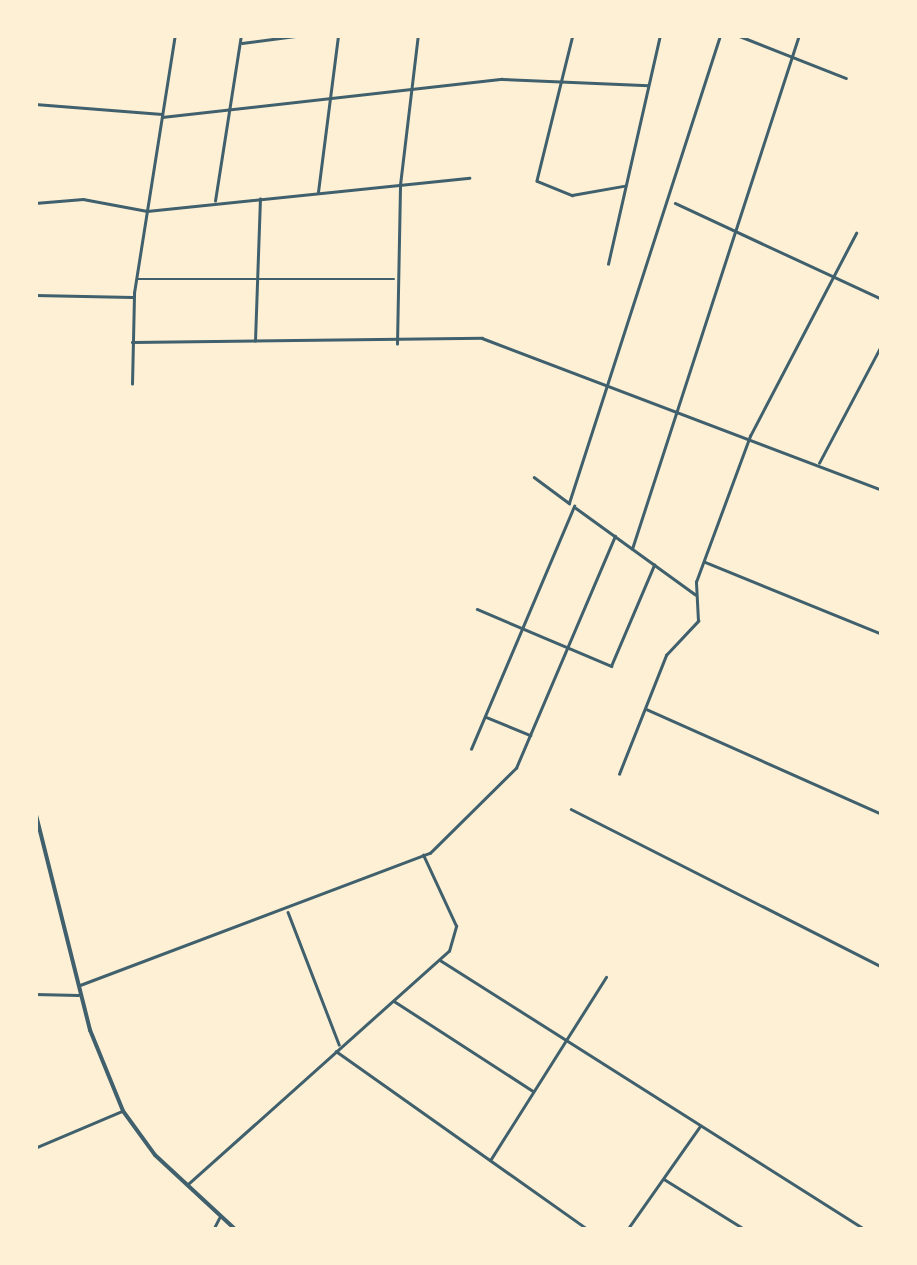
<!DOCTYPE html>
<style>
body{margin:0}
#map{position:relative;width:917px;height:1265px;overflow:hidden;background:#fdf0d5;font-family:Helvetica,sans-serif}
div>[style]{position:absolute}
.minor>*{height:2.5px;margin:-1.25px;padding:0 1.25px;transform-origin:1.25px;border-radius:1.25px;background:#3f606c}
.tertiary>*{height:4px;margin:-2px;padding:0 2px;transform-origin:2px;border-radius:2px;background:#3f606c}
span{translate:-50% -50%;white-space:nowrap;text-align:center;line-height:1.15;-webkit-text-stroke:10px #fdf0d5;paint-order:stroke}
.frame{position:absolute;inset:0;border:38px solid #fdf0d5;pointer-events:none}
</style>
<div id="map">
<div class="minor">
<i style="left:573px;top:35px;width:150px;rotate:103.9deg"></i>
<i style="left:537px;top:181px;width:38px;rotate:22deg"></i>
<i style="left:572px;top:195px;width:52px;rotate:-10deg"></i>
<i style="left:737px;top:35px;width:117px;rotate:21.5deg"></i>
<i style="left:242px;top:43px;width:63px;rotate:-7.4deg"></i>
<i style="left:35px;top:104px;width:127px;rotate:4.5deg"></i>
<i style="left:162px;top:117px;width:342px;rotate:-6.4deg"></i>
<i style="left:502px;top:79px;width:146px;rotate:2.4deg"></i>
<i style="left:318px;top:192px;width:158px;rotate:-82.7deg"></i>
<i style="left:215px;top:201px;width:168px;rotate:-81.1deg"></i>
<i style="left:35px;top:203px;width:48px;rotate:-4.8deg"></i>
<i style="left:83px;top:199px;width:65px;rotate:10.6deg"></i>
<i style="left:147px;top:211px;width:324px;rotate:-5.9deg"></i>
<i style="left:675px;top:203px;width:228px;rotate:24.9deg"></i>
<i style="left:608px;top:264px;width:235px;rotate:-77.2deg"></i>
<i style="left:137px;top:279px;width:257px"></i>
<i style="left:35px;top:295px;width:97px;rotate:1.2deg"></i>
<i style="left:255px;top:341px;width:142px;rotate:-88deg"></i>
<i style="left:132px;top:342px;width:350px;rotate:-0.7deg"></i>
<i style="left:482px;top:338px;width:428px;rotate:20.8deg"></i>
<i style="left:397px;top:344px;width:159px;rotate:-88.9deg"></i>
<i style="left:400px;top:185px;width:151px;rotate:-83.2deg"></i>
<i style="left:132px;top:384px;width:91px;rotate:-88.7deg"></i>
<i style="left:134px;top:293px;width:261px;rotate:-81deg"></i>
<i style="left:819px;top:463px;width:135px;rotate:-62.1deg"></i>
<i style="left:534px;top:477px;width:44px;rotate:36.6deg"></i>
<i style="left:569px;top:503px;width:492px;rotate:-72.1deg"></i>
<i style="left:576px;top:508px;width:147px;rotate:35.9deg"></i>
<i style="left:632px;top:549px;width:540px;rotate:-72deg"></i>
<i style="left:705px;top:562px;width:191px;rotate:22.1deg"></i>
<i style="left:477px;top:609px;width:146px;rotate:23deg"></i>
<i style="left:611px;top:666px;width:110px;rotate:-66.9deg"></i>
<i style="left:646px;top:709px;width:258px;rotate:24deg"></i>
<i style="left:486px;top:717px;width:48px;rotate:22.2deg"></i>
<i style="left:471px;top:749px;width:264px;rotate:-67deg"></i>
<i style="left:619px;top:774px;width:128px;rotate:-68.4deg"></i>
<i style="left:666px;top:655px;width:47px;rotate:-46.7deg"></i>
<i style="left:698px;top:621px;width:39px;rotate:-93deg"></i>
<i style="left:696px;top:582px;width:156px;rotate:-69.7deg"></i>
<i style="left:750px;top:436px;width:229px;rotate:-62.4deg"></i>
<i style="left:571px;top:809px;width:349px;rotate:26.9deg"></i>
<i style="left:288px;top:912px;width:142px;rotate:68.9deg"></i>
<i style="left:440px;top:960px;width:504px;rotate:32.37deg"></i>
<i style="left:80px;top:985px;width:374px;rotate:-20.7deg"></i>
<i style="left:430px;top:853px;width:121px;rotate:-44.7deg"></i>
<i style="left:516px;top:768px;width:252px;rotate:-66.9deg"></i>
<i style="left:35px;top:994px;width:43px;rotate:1.3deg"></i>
<i style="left:394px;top:1001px;width:166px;rotate:32.9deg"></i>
<i style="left:336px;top:1051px;width:310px;rotate:35.3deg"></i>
<i style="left:35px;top:1148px;width:95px;rotate:-23deg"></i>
<i style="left:491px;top:1159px;width:215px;rotate:-57.7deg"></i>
<i style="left:664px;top:1179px;width:97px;rotate:31.9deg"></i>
<i style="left:187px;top:1185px;width:351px;rotate:-41.8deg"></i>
<i style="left:449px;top:951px;width:26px;rotate:-74deg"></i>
<i style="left:456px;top:926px;width:78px;rotate:-114.9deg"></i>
<i style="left:213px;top:1230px;width:13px;rotate:-63deg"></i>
<i style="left:627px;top:1230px;width:127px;rotate:-54.9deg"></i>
</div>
<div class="tertiary">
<i style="left:35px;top:811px;width:226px;rotate:75.9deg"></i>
<i style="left:90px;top:1030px;width:87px;rotate:67.8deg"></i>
<i style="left:123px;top:1111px;width:54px;rotate:54deg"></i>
<i style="left:155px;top:1155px;width:110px;rotate:42.8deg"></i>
</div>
<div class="frame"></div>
</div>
